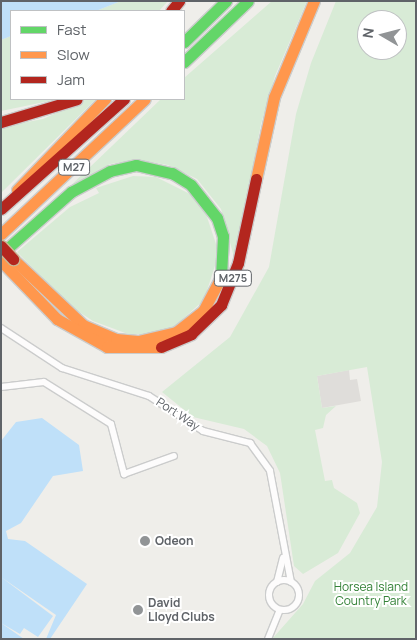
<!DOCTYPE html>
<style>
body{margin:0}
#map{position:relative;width:417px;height:640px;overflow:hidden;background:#efeeea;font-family:Manrope,sans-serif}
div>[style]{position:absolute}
.industrial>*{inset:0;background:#dfddda}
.green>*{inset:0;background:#d8ebd6}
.water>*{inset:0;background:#bfe0f9}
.pier>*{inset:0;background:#efeeea}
.roads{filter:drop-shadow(1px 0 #cbcccc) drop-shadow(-1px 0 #cbcccc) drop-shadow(0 1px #cbcccc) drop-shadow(0 -1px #cbcccc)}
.street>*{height:6px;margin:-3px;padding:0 3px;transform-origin:3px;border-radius:3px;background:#fdfcfc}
.street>.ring{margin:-3px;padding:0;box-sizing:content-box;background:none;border:6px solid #fdfcfc;border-radius:50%}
.fast>*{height:11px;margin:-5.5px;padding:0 5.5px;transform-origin:5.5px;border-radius:5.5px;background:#63d668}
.slow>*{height:11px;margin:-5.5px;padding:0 5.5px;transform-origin:5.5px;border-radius:5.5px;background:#ff974d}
.jam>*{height:11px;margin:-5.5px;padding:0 5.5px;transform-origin:5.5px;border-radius:5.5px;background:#b3261e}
.bridges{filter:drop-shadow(1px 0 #c8b996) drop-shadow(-1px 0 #c8b996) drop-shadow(0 1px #c8b996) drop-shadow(0 -1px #c8b996)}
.jam-bridge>*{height:11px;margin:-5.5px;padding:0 5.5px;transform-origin:5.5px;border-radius:5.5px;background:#b3261e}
.dots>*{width:14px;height:14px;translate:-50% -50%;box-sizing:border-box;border:2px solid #fff;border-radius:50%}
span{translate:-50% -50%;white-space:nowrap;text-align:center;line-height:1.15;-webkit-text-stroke:4px #fff;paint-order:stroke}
.shield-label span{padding:1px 4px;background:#fff;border:1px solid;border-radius:4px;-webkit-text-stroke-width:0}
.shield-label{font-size:11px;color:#5f6368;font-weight:700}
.street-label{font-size:12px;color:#5f6368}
.poi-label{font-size:12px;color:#5f6368;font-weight:700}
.left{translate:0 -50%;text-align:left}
.park-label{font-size:12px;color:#348238}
.frame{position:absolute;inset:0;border:2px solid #5f6368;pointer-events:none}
.legend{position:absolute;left:10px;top:10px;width:175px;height:90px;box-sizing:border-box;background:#fff;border:1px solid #bfc1c3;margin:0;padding:6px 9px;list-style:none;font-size:15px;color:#5f6368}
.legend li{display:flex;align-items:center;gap:10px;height:25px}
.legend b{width:25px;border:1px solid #bfc1c3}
.north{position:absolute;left:357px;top:10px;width:50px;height:50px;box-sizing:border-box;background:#fff;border:1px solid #bfc1c3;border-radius:50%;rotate:278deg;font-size:14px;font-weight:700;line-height:20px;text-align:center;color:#5f6368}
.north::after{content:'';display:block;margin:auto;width:18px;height:22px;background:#919496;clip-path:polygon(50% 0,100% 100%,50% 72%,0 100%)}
</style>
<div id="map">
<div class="industrial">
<i style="clip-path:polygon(349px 370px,350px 380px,357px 379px,361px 401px,322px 408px,317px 376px)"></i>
</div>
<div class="green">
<i style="clip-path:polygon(121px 1px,168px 1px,159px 11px,96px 11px)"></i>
<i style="clip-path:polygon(272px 1px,307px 1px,275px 76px,261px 124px,235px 261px,221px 209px,197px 179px,168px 165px,138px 160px,110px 164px,65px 191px,161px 99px,184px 99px,184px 78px)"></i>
<i style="clip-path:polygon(evenodd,336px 1px,416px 1px,416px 639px,272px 639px,303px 604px,315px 581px,350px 553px,377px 507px,382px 462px,367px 367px,317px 376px,322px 408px,336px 406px,326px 415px,323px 428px,315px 430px,325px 481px,332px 480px,334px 488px,357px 503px,360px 513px,338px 553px,303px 574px,294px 566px,280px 473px,267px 446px,244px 429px,193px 417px,162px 392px,230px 337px,269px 267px,296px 114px,311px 63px,336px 1px,367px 20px,397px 20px,397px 50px,367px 50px,367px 20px)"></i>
<i style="clip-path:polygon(11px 36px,11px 99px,59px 99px,1px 111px,1px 40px)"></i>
<i style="clip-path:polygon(87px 99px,96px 99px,1px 193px,1px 127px,43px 119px)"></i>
<i style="clip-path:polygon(133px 176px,156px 177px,190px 194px,205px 211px,219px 253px,204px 300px,175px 326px,152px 334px,128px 334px,93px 321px,70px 306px,17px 252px,70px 207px,99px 193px,96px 188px)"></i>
</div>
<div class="water">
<i style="clip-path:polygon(1px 1px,121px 1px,96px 11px,11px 11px,11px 36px,1px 40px)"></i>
<i style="clip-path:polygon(42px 418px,79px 445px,83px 471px,53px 476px,21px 523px,6px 531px,8px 539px,25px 541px,87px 584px,50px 639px,1px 639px,1px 441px,16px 422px)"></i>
</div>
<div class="pier">
<i style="clip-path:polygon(1px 577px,56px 615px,46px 639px,24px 639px,1px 623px,20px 634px,24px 628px,38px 637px,53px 616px)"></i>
</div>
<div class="roads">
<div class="street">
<i style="left:1px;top:328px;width:73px;rotate:33.3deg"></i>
<i style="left:62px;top:368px;width:91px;rotate:17.8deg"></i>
<i style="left:149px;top:396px;width:64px;rotate:32.9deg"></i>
<i style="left:203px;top:431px;width:49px;rotate:14.3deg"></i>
<i style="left:250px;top:443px;width:34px;rotate:54deg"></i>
<i style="left:270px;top:471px;width:113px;rotate:79.3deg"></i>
<i style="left:1px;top:387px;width:43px;rotate:-6.6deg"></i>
<i style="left:44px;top:382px;width:79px;rotate:32.1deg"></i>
<i style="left:111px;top:424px;width:52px;rotate:75.4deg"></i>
<i style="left:124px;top:474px;width:53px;rotate:-19.8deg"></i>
<i class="ring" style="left:269px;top:580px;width:24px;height:24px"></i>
<i style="left:277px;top:582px;width:25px;rotate:-76deg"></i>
<i style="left:268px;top:639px;width:31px;rotate:-68deg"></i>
</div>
<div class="fast">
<i style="left:184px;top:42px;width:59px;rotate:-44.3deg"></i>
<i style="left:184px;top:62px;width:88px;rotate:-43.6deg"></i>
<i style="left:1px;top:254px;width:94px;rotate:-41.5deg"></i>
<i style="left:71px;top:192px;width:44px;rotate:-28.3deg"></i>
<i style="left:110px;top:171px;width:27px;rotate:-13deg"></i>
<i style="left:136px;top:165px;width:37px;rotate:13deg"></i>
<i style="left:172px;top:173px;width:22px;rotate:32deg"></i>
<i style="left:191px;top:185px;width:42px;rotate:51.8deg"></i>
<i style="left:217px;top:218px;width:19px;rotate:72deg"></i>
<i style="left:223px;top:236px;width:41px;rotate:92.8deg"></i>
</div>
<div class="slow">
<i style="left:256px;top:179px;width:84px;rotate:-77.6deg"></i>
<i style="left:274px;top:97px;width:104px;rotate:-67.4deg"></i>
<i style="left:17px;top:190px;width:127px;rotate:-46deg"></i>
<i style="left:1px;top:234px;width:197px;rotate:-43.2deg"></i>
<i style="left:13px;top:259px;width:96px;rotate:43.3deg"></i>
<i style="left:83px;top:325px;width:36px;rotate:23deg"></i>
<i style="left:116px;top:339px;width:22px;rotate:5deg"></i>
<i style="left:138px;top:341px;width:39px;rotate:-13deg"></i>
<i style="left:176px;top:332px;width:34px;rotate:-38deg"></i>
<i style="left:203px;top:311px;width:38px;rotate:-62deg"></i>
<i style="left:1px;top:261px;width:81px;rotate:46deg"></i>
<i style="left:57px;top:319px;width:57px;rotate:29.2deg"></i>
<i style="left:107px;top:347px;width:54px"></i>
</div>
<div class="jam">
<i style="left:171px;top:11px;width:13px;rotate:-51deg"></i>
<i style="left:1px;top:122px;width:79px;rotate:-16.8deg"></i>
<i style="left:1px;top:209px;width:165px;rotate:-41.8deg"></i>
<i style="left:161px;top:347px;width:33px;rotate:-23deg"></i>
<i style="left:191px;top:334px;width:42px;rotate:-44deg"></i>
<i style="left:221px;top:305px;width:45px;rotate:-68deg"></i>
<i style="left:238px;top:263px;width:86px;rotate:-77.9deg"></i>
</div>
</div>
<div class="bridges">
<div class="jam-bridge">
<i style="left:1px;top:246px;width:18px;rotate:47deg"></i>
</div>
</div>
<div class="dots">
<i style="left:145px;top:541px;background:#919496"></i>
<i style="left:138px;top:610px;background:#919496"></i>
</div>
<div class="shield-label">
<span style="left:74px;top:167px">M27</span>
<span style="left:233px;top:278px">M275</span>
</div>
<div class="street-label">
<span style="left:178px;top:414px;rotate:33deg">Port Way</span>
</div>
<div class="poi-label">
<span class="left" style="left:155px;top:541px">Odeon</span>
<span class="left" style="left:148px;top:610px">David<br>Lloyd Clubs</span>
</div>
<div class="park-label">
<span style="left:371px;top:594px">Horsea Island<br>Country Park</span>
</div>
<div class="frame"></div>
<ul class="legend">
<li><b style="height:6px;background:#63d668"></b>Fast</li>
<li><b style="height:6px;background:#ff974d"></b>Slow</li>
<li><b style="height:6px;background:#b3261e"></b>Jam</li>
</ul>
<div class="north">N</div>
</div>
